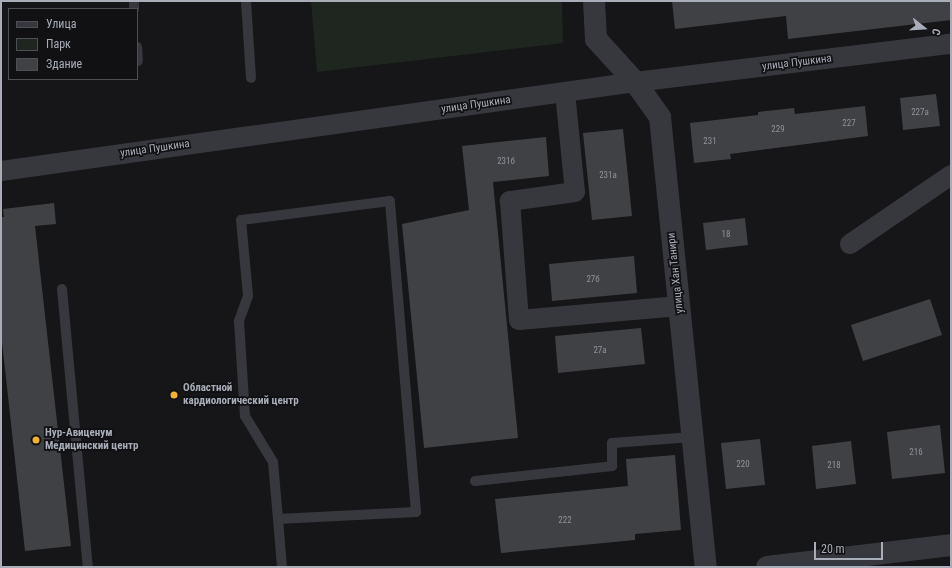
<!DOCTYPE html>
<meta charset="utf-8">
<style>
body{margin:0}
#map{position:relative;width:952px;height:568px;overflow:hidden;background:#161618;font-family:"Roboto Condensed",sans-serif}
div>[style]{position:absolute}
.green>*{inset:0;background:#1e261f}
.building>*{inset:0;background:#404145}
.service>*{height:10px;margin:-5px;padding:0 5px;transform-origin:5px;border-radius:5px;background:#37383d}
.minor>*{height:20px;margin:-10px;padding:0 10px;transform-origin:10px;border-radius:10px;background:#37383d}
.tertiary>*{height:22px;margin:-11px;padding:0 11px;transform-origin:11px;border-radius:11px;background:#37383d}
.dots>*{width:11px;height:11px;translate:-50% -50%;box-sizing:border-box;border:2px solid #111113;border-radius:50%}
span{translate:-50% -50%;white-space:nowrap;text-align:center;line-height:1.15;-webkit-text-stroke:3.5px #111113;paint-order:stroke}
.number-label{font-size:9px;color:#8e929b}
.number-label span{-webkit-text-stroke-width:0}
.street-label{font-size:11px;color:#a8adb8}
.poi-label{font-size:11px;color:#a8adb8;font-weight:700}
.left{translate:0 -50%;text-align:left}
.frame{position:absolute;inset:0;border:2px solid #a8adb8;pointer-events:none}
.legend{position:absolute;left:8px;top:8px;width:130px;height:72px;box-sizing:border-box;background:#111113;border:1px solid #4d4f55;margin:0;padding:5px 7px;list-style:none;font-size:12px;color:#a8adb8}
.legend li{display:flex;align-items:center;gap:8px;height:20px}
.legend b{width:20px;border:1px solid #4d4f55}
.north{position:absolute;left:904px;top:8px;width:40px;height:40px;-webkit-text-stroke:3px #111113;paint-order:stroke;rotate:107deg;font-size:11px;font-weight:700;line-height:16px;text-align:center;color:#a8adb8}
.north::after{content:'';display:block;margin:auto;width:14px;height:18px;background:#a8adb8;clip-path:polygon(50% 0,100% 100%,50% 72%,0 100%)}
.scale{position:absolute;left:814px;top:542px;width:69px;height:18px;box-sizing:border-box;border:2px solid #a8adb8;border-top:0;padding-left:5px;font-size:12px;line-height:14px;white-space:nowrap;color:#a8adb8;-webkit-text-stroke:3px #111113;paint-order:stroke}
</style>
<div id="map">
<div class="green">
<i style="clip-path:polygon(311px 1px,562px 1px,563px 43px,317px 72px)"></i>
</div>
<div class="building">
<i style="clip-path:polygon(672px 1px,951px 1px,951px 20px,788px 39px,786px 16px,675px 29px)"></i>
<i style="clip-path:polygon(936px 94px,940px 126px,903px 130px,900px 98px)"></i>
<i style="clip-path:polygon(865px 106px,868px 136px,730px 154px,731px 159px,694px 163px,690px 123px,758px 115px,758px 112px,794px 108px,795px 114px)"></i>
<i style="clip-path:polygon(623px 129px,632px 216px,592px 220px,583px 133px)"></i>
<i style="clip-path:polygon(546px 137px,549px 176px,493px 182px,518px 438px,424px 448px,402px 224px,469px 210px,462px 146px)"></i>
<i style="clip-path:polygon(54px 203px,56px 224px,35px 226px,71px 546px,25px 551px,1px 333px,1px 217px,4px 217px,3px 209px)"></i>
<i style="clip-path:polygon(745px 218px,748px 245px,706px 250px,703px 223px)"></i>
<i style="clip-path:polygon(634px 256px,637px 293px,552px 301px,549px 264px)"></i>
<i style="clip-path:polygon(930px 299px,942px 335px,863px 361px,851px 325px)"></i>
<i style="clip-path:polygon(641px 328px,645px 364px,558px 373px,555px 336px)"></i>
<i style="clip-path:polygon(940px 425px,945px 473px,892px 479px,887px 432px)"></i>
<i style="clip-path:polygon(760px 439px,765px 485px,726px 489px,721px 443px)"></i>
<i style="clip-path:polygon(851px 441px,856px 484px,816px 489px,812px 446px)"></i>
<i style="clip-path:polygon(675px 455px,681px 530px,635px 534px,635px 540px,501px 553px,495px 499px,628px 486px,626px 459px)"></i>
</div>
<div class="service">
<i style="left:134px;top:1px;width:8px;rotate:90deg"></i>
<i style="left:246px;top:1px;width:77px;rotate:86.3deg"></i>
<i style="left:137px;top:47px;width:14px;rotate:86deg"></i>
<i style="left:62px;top:289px;width:279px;rotate:84.7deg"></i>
<i style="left:475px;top:481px;width:138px;rotate:-6.2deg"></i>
<i style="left:612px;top:466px;width:23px;rotate:-90deg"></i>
<i style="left:612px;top:443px;width:81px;rotate:-4.2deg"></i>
<i style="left:278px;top:519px;width:138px;rotate:-2.9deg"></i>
<i style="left:416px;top:512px;width:312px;rotate:-94.8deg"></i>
<i style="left:390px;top:201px;width:150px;rotate:172.7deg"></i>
<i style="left:241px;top:220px;width:76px;rotate:84.7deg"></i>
<i style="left:248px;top:296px;width:27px;rotate:110deg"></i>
<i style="left:239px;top:321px;width:95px;rotate:86.4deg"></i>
<i style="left:245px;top:416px;width:54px;rotate:58.7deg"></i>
<i style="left:273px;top:462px;width:57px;rotate:85deg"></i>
<i style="left:278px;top:519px;width:48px;rotate:85.2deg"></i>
</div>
<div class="minor">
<i style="left:565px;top:92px;width:100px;rotate:84.3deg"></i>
<i style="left:575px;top:192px;width:66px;rotate:172.1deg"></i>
<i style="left:510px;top:201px;width:119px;rotate:85.7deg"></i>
<i style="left:519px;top:320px;width:161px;rotate:-5deg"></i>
<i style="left:1px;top:171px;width:640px;rotate:-7.99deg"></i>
<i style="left:635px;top:82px;width:318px;rotate:-6.9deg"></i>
<i style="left:850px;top:244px;width:122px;rotate:-34.3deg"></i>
</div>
<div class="tertiary">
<i style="left:594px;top:1px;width:38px;rotate:87deg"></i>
<i style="left:596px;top:39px;width:58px;rotate:47.8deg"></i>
<i style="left:635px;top:82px;width:43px;rotate:54.5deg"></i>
<i style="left:660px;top:117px;width:452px;rotate:84.2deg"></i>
<i style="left:767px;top:567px;width:185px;rotate:-6.8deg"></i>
</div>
<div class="dots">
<i style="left:174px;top:395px;background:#f2b134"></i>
<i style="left:36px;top:440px;background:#f2b134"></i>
</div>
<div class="number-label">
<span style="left:920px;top:112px">227а</span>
<span style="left:849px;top:123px">227</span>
<span style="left:778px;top:129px">229</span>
<span style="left:710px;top:141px">231</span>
<span style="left:506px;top:161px">231б</span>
<span style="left:608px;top:175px">231а</span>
<span style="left:726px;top:234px">18</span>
<span style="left:593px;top:279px">27б</span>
<span style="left:600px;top:350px">27а</span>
<span style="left:916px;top:452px">216</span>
<span style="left:743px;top:464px">220</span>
<span style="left:834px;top:465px">218</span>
<span style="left:565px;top:520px">222</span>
</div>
<div class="street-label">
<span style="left:797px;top:63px;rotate:-7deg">улица Пушкина</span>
<span style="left:476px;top:105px;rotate:-8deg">улица Пушкина</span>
<span style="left:155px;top:149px;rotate:-8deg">улица Пушкина</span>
<span style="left:676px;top:273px;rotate:-96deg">улица Хан Танири</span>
</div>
<div class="poi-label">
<span class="left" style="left:183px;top:395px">Областной<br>кардиологический центр</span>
<span class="left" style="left:45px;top:440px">Нур-Авиценум<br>Медицинский центр</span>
</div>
<div class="frame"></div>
<ul class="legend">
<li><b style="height:5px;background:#37383d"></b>Улица</li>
<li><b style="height:11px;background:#1e261f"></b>Парк</li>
<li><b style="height:11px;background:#404145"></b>Здание</li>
</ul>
<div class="north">С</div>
<div class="scale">20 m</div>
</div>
